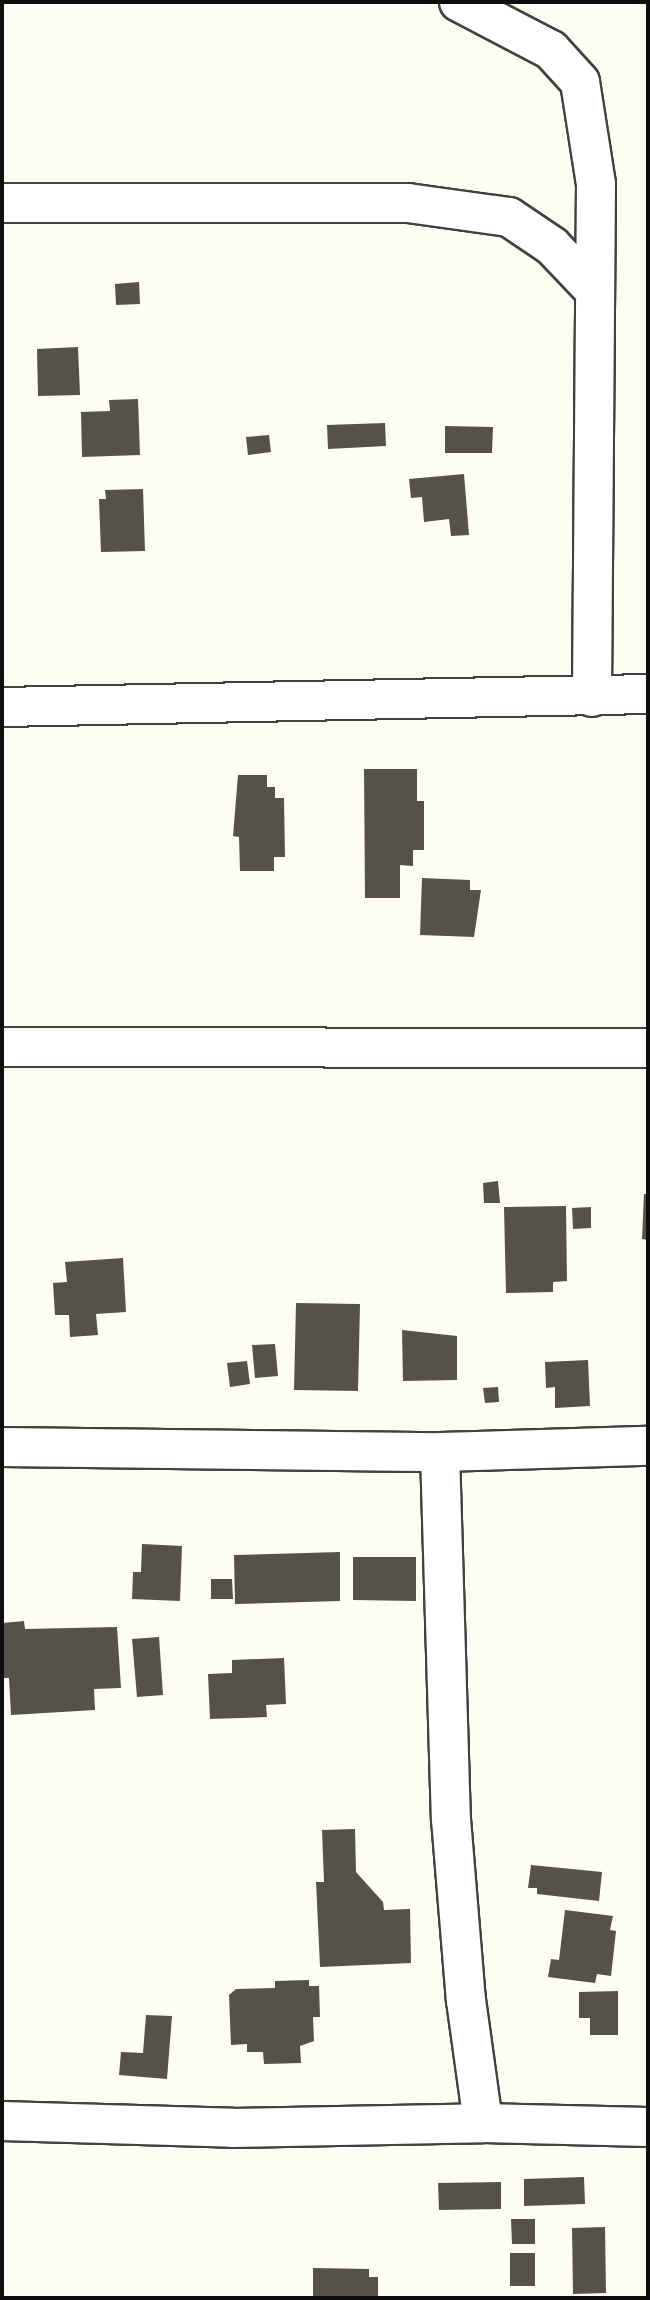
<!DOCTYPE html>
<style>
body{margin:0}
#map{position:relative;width:650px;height:2300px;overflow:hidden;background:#fefdf1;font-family:"Libre Baskerville",serif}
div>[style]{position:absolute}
.building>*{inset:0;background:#56514b}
.roads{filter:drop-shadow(2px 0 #414141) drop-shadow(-2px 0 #414141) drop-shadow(0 2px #414141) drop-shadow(0 -2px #414141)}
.minor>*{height:38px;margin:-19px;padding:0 19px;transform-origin:19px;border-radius:19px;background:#fff}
span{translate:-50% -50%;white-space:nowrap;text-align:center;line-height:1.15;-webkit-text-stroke:7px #fff;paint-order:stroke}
.frame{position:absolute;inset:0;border:4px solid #0e0e0e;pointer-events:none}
</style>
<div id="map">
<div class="building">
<i style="clip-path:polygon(139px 282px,140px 304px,116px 305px,115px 284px)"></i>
<i style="clip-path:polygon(78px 347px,80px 395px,38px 396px,37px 349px)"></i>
<i style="clip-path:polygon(138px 399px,140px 455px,82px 457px,81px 412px,110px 411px,109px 400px)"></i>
<i style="clip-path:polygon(385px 423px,386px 446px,328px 449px,327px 425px)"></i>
<i style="clip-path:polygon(445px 426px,493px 427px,492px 453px,445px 453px)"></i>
<i style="clip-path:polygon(269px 435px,271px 452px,248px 455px,246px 437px)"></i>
<i style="clip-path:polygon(464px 474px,469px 535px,451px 536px,449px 519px,424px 522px,422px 497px,411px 498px,409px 479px)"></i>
<i style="clip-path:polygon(143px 489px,145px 551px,101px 552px,99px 499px,106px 499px,105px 490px)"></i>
<i style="clip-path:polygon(364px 769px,417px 769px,417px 801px,424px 801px,424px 850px,413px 850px,413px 866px,400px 865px,400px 898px,365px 898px)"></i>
<i style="clip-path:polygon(238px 775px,267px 775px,267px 787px,275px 787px,275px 798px,284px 798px,285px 857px,274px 857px,274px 871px,240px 871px,239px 837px,233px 836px)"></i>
<i style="clip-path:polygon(422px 878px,470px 880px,470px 890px,481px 890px,474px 937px,420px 935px)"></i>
<i style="clip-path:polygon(498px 1181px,500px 1203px,484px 1203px,483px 1183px)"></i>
<i style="clip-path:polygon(644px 1194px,648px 1194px,648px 1240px,642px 1239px)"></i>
<i style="clip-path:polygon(566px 1206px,567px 1281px,553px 1282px,553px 1292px,506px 1293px,504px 1207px)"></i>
<i style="clip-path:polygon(591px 1207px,591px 1228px,573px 1229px,572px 1208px)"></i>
<i style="clip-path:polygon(123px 1258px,126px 1312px,96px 1314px,98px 1335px,70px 1337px,69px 1315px,55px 1315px,53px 1283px,67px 1282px,65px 1262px)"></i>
<i style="clip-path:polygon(296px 1303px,360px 1304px,358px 1391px,294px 1390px)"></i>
<i style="clip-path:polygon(402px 1330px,457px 1336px,457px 1380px,403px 1381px)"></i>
<i style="clip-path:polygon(275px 1344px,278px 1376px,255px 1378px,252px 1345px)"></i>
<i style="clip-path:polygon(588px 1360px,590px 1406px,555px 1408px,555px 1387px,546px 1388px,545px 1362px)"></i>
<i style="clip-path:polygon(247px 1361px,250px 1384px,230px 1387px,227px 1363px)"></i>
<i style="clip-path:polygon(498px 1387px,499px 1402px,485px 1403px,483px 1388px)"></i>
<i style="clip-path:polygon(142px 1544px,182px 1546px,180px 1601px,132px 1599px,133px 1572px,141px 1572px)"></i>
<i style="clip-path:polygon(340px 1552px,340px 1601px,235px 1604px,234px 1555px)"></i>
<i style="clip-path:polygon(353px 1557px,416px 1557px,416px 1601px,353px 1600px)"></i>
<i style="clip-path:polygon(211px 1579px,232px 1579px,233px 1599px,211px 1599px)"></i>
<i style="clip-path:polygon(24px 1621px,25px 1629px,117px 1627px,121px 1688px,94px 1689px,95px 1710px,11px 1715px,9px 1678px,2px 1678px,2px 1623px)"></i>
<i style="clip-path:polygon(159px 1637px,163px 1695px,137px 1697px,132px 1639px)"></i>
<i style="clip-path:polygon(284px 1658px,286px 1704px,266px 1705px,267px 1717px,210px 1719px,208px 1674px,232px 1673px,232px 1660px)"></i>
<i style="clip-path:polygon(355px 1829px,356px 1872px,383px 1902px,384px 1910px,410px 1909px,411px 1963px,320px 1967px,316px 1882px,324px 1882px,322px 1830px)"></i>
<i style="clip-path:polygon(531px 1865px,602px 1872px,599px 1901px,537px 1894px,537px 1888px,528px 1888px)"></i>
<i style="clip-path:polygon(565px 1910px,613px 1916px,610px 1930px,616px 1931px,611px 1976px,597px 1974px,595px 1983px,548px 1977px,551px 1959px,559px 1960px)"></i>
<i style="clip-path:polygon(309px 1980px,309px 1986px,319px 1986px,320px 2017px,313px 2017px,314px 2041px,300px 2046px,301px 2063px,264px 2064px,263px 2052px,247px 2052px,247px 2044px,231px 2045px,229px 1995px,236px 1989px,275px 1988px,275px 1981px)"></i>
<i style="clip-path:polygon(618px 1991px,618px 2035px,590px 2035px,590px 2018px,579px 2018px,579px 1992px)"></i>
<i style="clip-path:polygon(146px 2015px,172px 2016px,167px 2079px,119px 2075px,121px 2052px,143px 2053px)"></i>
<i style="clip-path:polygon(584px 2177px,585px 2204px,524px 2206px,524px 2179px)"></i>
<i style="clip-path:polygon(501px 2182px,501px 2209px,439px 2210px,438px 2183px)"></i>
<i style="clip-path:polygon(511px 2219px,535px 2219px,535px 2244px,512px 2244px)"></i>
<i style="clip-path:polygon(605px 2227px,606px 2293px,573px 2294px,572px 2228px)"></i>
<i style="clip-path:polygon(510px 2253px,535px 2253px,535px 2286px,510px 2286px)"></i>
<i style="clip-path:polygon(313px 2268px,369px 2269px,369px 2277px,378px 2277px,378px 2298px,313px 2297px)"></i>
</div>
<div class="roads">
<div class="minor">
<i style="left:459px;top:2px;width:104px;rotate:27.6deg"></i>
<i style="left:551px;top:50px;width:43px;rotate:47.8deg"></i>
<i style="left:580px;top:82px;width:103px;rotate:81.1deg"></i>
<i style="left:596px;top:184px;width:513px;rotate:90.45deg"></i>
<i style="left:2px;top:203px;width:406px"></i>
<i style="left:408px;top:203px;width:102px;rotate:7.9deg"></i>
<i style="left:509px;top:217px;width:52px;rotate:34deg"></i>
<i style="left:552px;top:246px;width:58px;rotate:46.4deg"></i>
<i style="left:2px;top:707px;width:646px;rotate:-1.15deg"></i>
<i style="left:2px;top:1047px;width:646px;rotate:0.09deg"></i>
<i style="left:2px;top:1447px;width:438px;rotate:0.7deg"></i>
<i style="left:440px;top:1452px;width:208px;rotate:-1.7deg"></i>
<i style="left:440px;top:1452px;width:367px;rotate:88.3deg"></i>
<i style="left:451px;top:1819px;width:182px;rotate:85.3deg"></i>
<i style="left:466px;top:2000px;width:124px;rotate:82.1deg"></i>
<i style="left:2px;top:2121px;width:231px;rotate:1.7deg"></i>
<i style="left:233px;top:2128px;width:250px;rotate:-1.1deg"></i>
<i style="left:483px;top:2123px;width:165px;rotate:1.4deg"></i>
</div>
</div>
<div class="frame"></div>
</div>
